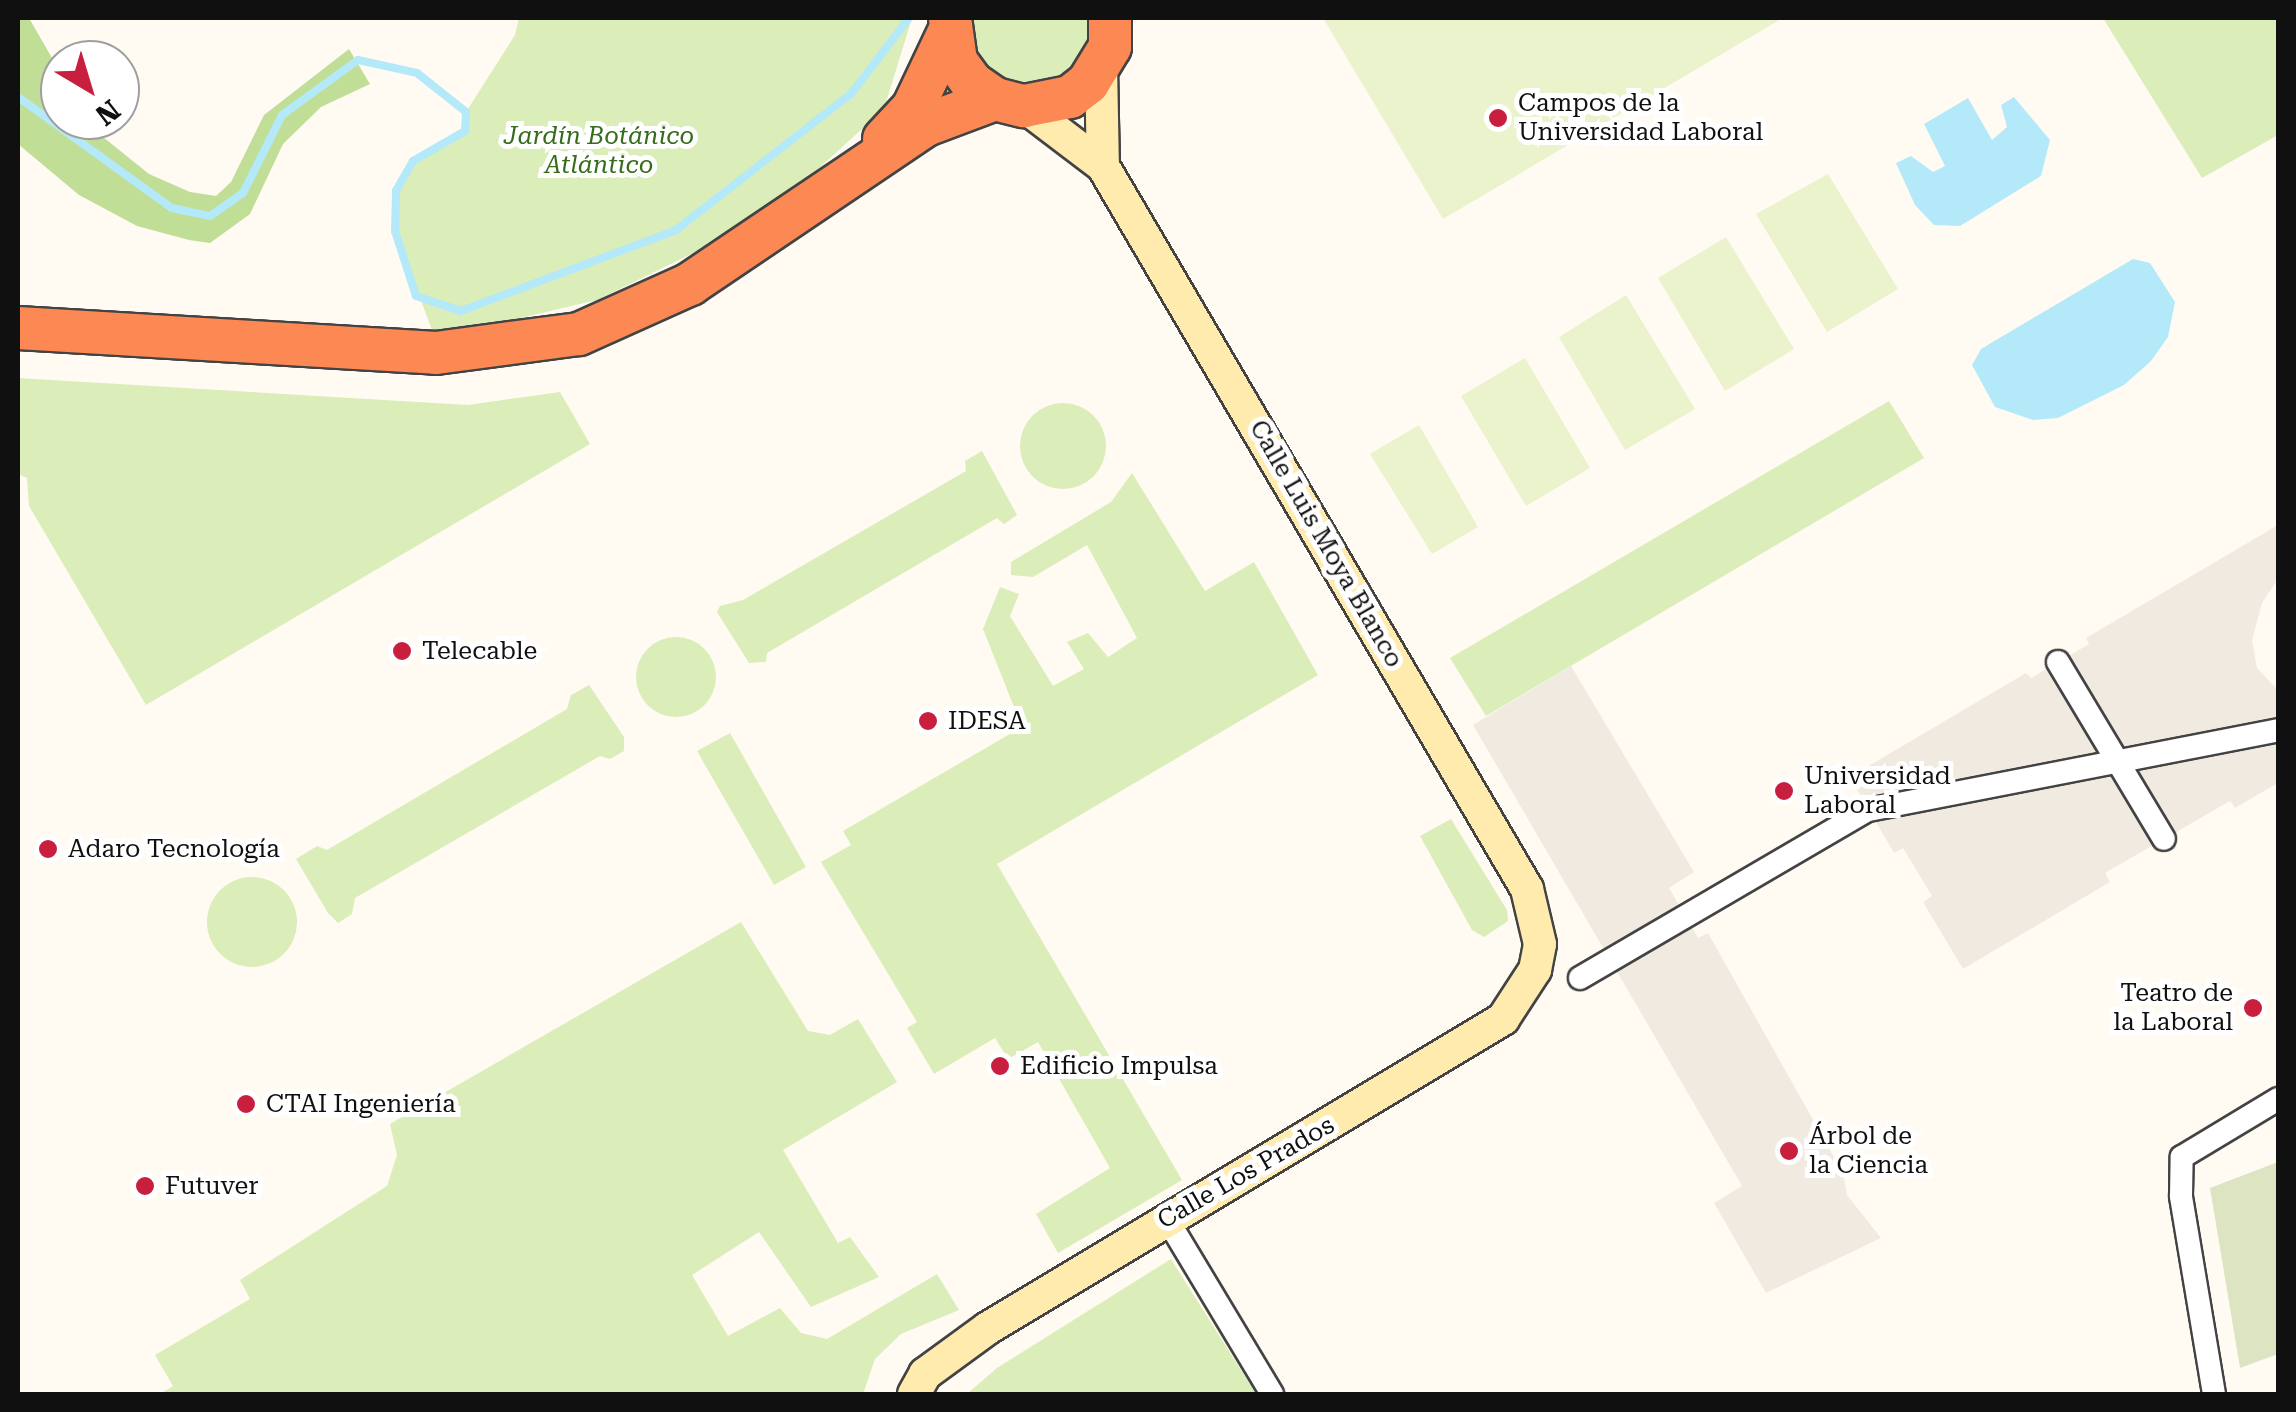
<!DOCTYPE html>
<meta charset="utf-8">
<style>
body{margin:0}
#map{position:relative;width:2296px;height:1412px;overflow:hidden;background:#fffbf3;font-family:"Roboto Serif",serif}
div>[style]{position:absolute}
.green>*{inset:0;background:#dbedb9}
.round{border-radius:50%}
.forest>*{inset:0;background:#c1de97}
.cemetery>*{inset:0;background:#dde4c1}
.pitch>*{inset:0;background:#ebf3cc}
.plaza>*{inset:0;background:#f1eae0}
.water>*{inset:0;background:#b4e9fa}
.stream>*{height:8px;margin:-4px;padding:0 4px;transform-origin:4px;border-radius:4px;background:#b4e9fa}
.roads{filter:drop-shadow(2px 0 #434343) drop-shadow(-2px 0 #434343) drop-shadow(0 2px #434343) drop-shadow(0 -2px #434343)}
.street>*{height:22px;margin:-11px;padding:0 11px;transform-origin:11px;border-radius:11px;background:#fff}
.secondary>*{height:32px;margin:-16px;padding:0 16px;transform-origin:16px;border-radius:16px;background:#ffebae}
.highway>*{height:42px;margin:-21px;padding:0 21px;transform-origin:21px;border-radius:21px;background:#fc8954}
.dots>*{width:28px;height:28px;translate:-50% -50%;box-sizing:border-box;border:5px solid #fff;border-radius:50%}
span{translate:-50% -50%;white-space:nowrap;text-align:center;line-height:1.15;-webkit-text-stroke:10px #fff;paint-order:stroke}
.poi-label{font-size:25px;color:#101010}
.left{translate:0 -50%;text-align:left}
.right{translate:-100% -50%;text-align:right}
.park-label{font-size:25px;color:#376c1b;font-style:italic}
.street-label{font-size:25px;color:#101010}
.frame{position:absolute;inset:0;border:20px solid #101010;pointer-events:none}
.north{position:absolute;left:40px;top:40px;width:100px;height:100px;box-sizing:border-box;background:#fff;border:2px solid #9f9f9f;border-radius:50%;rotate:142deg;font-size:28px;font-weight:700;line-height:40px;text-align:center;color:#101010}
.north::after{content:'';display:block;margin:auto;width:35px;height:45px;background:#c91f3f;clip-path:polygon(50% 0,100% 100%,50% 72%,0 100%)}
</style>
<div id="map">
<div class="green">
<i style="clip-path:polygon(519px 18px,912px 18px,884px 109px,818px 169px,724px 238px,597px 300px,435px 338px,395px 231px,396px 191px,413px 161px,465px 131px,466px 112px,515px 35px)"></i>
<i style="clip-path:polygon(950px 18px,1110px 18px,1101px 66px,995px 99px)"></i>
<i style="clip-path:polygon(2103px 18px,2278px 18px,2278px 135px,2202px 178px)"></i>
<i style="clip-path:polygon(18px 378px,468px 405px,560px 392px,590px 444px,146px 705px,29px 506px,27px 478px,18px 474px)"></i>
<i style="clip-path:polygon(1889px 401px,1924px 458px,1486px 716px,1450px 658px)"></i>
<i class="round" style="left:1020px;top:403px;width:86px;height:86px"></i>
<i style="clip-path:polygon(982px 451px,1017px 515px,1004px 524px,997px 518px,767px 653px,766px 662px,749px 663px,717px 612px,720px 606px,743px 600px,966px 471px,965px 461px)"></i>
<i style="clip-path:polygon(1132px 473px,1205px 591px,1254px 562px,1318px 675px,997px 864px,1182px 1180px,1058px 1253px,1036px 1214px,1110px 1168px,1038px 1042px,1008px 1059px,995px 1038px,934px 1074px,907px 1028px,917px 1022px,821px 862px,851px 845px,843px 831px,1022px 727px,983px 629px,1000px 587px,1019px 594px,1010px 616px,1053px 686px,1084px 669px,1067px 642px,1088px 633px,1108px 657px,1137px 638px,1087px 545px,1033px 577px,1011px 575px,1011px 562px,1111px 502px)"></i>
<i class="round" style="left:636px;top:637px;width:80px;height:80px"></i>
<i style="clip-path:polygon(589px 685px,624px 737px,624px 751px,610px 759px,600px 756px,355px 898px,352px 914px,338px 923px,328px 913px,296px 859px,317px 846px,327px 850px,567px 709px,571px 695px)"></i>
<i style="clip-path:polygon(730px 733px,806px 867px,774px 885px,697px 751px)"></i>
<i style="clip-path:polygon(1451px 819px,1507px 910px,1508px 921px,1484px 937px,1472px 930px,1420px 836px)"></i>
<i class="round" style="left:207px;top:877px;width:90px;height:90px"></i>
<i style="clip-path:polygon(741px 922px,808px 1031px,830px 1035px,858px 1019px,897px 1082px,783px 1150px,838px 1243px,850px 1237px,879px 1277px,811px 1307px,759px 1232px,692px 1275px,728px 1336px,780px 1308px,801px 1333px,827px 1339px,937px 1274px,959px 1310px,901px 1334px,875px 1359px,863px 1394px,160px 1394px,173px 1386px,155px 1355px,250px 1299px,240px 1280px,387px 1186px,397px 1155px,390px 1124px)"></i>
<i style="clip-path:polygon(1171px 1259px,1256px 1394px,967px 1394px,997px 1368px)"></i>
</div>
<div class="forest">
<i style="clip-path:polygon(18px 18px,29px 18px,52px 58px,60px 120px,82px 120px,149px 174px,190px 192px,216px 196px,231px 182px,264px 115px,349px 49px,370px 84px,321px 107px,283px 144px,250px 214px,210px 243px,189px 240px,137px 226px,79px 195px,18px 144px)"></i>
</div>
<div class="cemetery">
<i style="clip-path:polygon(2278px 1162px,2278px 1354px,2240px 1368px,2210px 1188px)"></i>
</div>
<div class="pitch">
<i style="clip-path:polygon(1323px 18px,1783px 18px,1443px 219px)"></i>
<i style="clip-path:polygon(1828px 174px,1898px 289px,1827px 332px,1756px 214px)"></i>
<i style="clip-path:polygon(1726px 237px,1794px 349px,1725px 391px,1658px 278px)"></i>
<i style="clip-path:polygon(1626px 295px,1695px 409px,1625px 450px,1559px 337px)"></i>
<i style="clip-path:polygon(1525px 358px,1590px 468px,1526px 506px,1461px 396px)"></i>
<i style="clip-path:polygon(1419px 425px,1478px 527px,1432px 554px,1370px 454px)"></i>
</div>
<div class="plaza">
<i style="clip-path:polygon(2278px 525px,2278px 579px,2262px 603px,2252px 640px,2257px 668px,2278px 690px,2278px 783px,2235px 808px,2230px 801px,2105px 873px,2110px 882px,1963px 969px,1923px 902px,1932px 896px,1903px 848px,1894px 853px,1850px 777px,2026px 673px,2031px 678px,2089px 644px,2086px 638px)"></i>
<i style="clip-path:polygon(1571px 666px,1694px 872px,1669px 888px,1698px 938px,1708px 933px,1843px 1173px,1847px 1195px,1881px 1238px,1766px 1293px,1714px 1203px,1742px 1186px,1473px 725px)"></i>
</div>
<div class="water">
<i style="clip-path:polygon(2014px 97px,2050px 140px,2041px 176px,1960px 226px,1934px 225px,1915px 205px,1896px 163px,1911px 156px,1933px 172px,1945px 166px,1924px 124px,1968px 98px,1992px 140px,2007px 127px,2001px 105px)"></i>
<i style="clip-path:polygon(2133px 259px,2150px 263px,2175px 302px,2168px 337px,2151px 361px,2124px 385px,2058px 418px,2033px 420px,1995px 407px,1972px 365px,1981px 349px)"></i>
</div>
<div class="stream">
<i style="left:18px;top:97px;width:190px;rotate:35.8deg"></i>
<i style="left:172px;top:208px;width:39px;rotate:12deg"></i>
<i style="left:210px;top:216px;width:40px;rotate:-34.9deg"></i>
<i style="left:243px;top:193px;width:87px;rotate:-63.4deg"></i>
<i style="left:282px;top:115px;width:94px;rotate:-35.9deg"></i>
<i style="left:358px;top:60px;width:60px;rotate:12.4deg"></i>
<i style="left:417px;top:73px;width:63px;rotate:38.5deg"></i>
<i style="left:466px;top:112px;width:19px;rotate:93deg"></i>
<i style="left:465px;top:131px;width:60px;rotate:150deg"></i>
<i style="left:413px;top:161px;width:34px;rotate:120deg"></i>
<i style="left:396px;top:191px;width:40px;rotate:91.4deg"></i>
<i style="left:395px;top:231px;width:68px;rotate:72.1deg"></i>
<i style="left:416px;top:296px;width:47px;rotate:18.4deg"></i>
<i style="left:461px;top:311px;width:230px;rotate:-20.6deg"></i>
<i style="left:676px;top:230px;width:222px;rotate:-37.9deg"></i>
<i style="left:851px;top:94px;width:96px;rotate:-52.7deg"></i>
</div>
<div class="roads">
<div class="street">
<i style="left:2058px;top:662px;width:206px;rotate:59.1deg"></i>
<i style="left:1580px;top:978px;width:333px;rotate:-30.3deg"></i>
<i style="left:1868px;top:810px;width:418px;rotate:-11deg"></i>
<i style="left:1167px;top:1219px;width:204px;rotate:59deg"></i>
<i style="left:2214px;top:1394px;width:201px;rotate:-99.5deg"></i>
<i style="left:2181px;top:1196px;width:39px;rotate:-89deg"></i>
<i style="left:2182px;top:1157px;width:112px;rotate:-31.1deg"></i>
</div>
<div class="secondary">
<i style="left:1101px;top:66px;width:100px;rotate:88.9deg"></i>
<i style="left:914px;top:1394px;width:23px;rotate:-61deg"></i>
<i style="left:925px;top:1374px;width:78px;rotate:-36.1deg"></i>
<i style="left:988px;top:1328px;width:601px;rotate:-30.96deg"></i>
<i style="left:1503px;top:1019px;width:59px;rotate:-56.9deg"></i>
<i style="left:1535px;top:970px;width:26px;rotate:-79deg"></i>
<i style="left:1540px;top:944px;width:57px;rotate:-103.3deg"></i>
<i style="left:1527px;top:889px;width:838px;rotate:-120.39deg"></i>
<i style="left:1103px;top:166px;width:99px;rotate:-142.8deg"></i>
</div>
<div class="highway">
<i style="left:950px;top:18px;width:43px;rotate:82.1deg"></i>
<i style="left:956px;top:61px;width:27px;rotate:54deg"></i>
<i style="left:972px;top:83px;width:28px;rotate:35deg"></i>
<i style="left:995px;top:99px;width:30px;rotate:14deg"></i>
<i style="left:1024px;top:106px;width:47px;rotate:-11.1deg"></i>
<i style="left:1070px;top:97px;width:23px;rotate:-38deg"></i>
<i style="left:1088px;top:83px;width:42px;rotate:-58.6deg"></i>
<i style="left:1110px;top:47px;width:29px;rotate:-90deg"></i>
<i style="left:884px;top:139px;width:42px;rotate:-46.9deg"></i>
<i style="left:913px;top:108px;width:82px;rotate:-64.7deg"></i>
<i style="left:18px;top:328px;width:419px;rotate:3.4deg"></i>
<i style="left:436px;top:353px;width:144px;rotate:-7.6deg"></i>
<i style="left:579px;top:334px;width:122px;rotate:-24.2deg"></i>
<i style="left:690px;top:284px;width:285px;rotate:-34deg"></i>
<i style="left:926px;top:125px;width:74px;rotate:-20.6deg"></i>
</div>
</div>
<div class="dots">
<i style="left:1498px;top:118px;background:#c91f3f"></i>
<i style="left:402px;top:651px;background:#c91f3f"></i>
<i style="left:928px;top:721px;background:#c91f3f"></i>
<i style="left:1784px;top:791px;background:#c91f3f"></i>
<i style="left:48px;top:849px;background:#c91f3f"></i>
<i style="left:2253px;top:1008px;background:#c91f3f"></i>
<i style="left:1000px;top:1066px;background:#c91f3f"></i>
<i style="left:246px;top:1104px;background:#c91f3f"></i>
<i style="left:1789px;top:1151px;background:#c91f3f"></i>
<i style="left:145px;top:1186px;background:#c91f3f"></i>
</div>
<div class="poi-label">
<span class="left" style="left:1518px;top:118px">Campos de la<br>Universidad Laboral</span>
<span class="left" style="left:422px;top:651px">Telecable</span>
<span class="left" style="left:948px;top:721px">IDESA</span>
<span class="left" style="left:1804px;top:791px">Universidad<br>Laboral</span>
<span class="left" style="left:68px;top:849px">Adaro Tecnología</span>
<span class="right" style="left:2233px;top:1008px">Teatro de<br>la Laboral</span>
<span class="left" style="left:1020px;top:1066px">Edificio Impulsa</span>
<span class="left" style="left:266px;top:1104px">CTAI Ingeniería</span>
<span class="left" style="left:1809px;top:1151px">Árbol de<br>la Ciencia</span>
<span class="left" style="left:165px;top:1186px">Futuver</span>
</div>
<div class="park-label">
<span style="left:599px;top:151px">Jardín Botánico<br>Atlántico</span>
</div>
<div class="street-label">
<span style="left:1326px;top:544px;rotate:60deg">Calle Luis Moya Blanco</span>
<span style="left:1246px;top:1173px;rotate:-30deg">Calle Los Prados</span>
</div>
<div class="frame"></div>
<div class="north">N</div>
</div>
